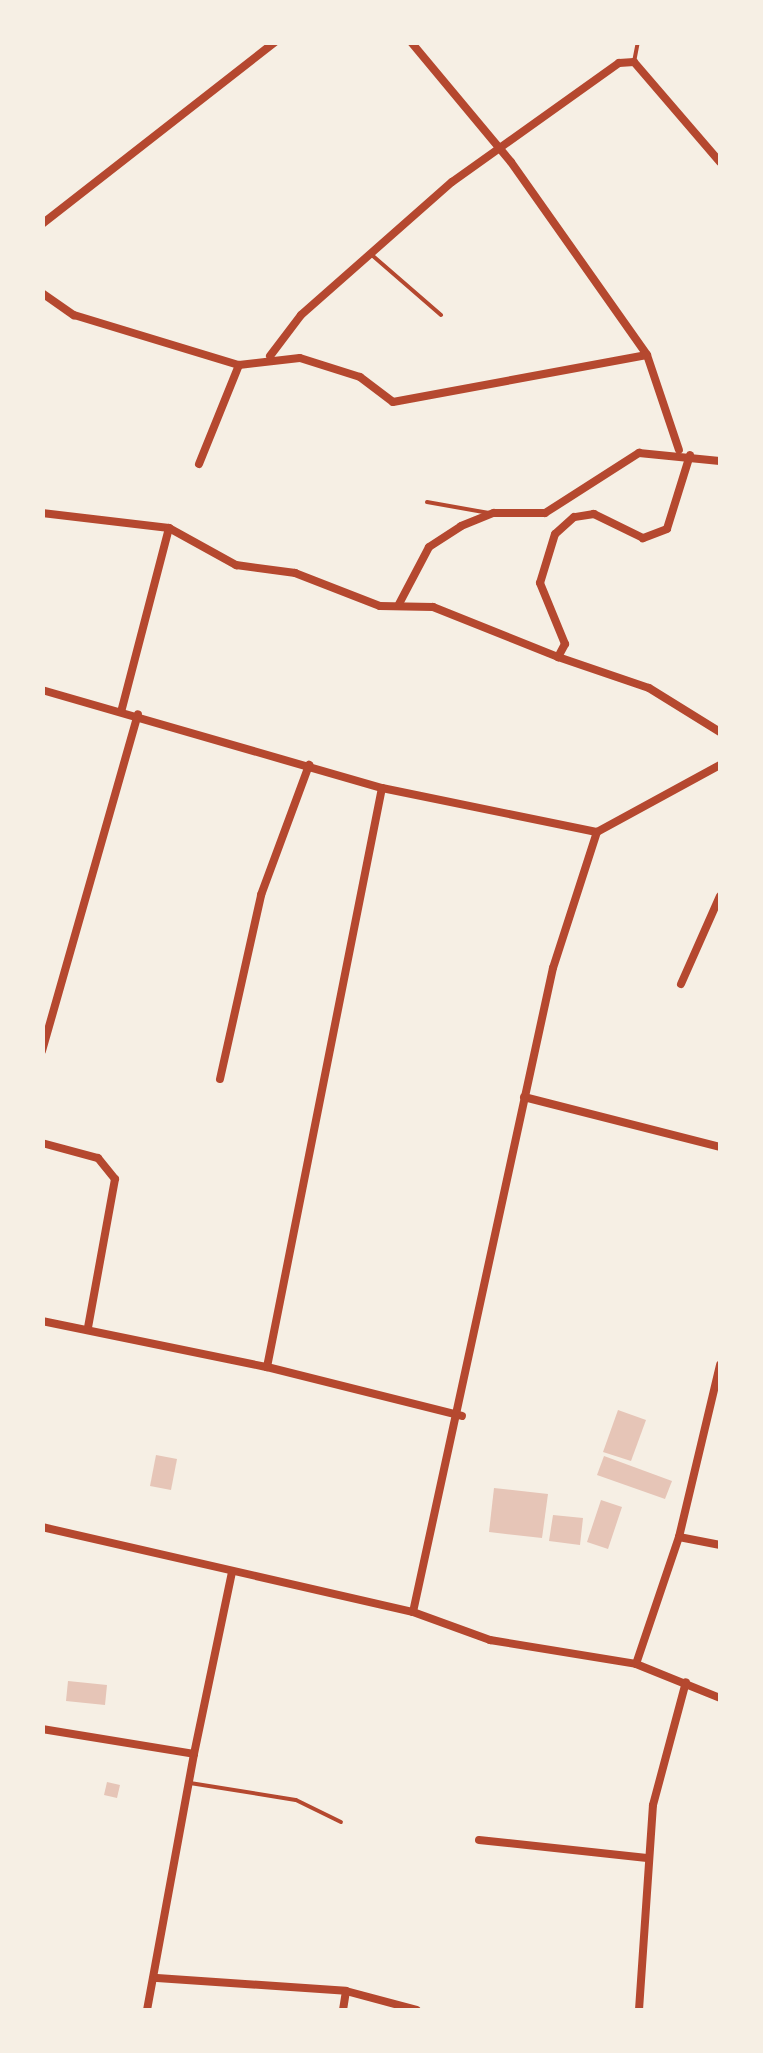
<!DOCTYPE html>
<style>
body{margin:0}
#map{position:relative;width:763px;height:2053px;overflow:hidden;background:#f6efe4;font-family:"Open Sans",sans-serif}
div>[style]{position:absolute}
.building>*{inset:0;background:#e6c5b7}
.service>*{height:4px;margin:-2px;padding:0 2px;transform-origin:2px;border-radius:2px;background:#b5482f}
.minor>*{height:8px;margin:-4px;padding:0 4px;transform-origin:4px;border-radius:4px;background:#b5482f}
span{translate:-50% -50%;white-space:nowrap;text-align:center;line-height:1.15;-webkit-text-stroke:10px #f6efe4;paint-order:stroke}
.frame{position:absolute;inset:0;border:45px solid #f6efe4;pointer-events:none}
</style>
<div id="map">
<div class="building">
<i style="clip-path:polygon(618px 1410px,646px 1420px,631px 1461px,603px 1452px)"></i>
<i style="clip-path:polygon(156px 1455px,177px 1459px,171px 1490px,150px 1486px)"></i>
<i style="clip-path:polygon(604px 1456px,672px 1481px,665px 1499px,597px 1475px)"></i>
<i style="clip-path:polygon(494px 1488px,548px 1494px,542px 1538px,489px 1532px)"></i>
<i style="clip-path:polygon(601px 1500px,622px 1507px,608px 1549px,587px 1542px)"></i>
<i style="clip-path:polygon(553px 1515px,583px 1518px,580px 1545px,549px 1541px)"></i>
<i style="clip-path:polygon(68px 1681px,107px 1685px,105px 1705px,66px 1701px)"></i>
<i style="clip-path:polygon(107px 1782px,120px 1785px,117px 1798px,104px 1795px)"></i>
</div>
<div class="service">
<i style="left:634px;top:62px;width:20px;rotate:-79deg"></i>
<i style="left:373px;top:256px;width:90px;rotate:40.9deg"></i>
<i style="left:427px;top:502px;width:63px;rotate:10.1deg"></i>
<i style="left:190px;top:1783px;width:107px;rotate:9.1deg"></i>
<i style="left:296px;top:1800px;width:50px;rotate:26.1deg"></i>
</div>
<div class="minor">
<i style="left:411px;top:42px;width:156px;rotate:50.2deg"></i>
<i style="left:511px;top:162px;width:236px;rotate:54.8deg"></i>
<i style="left:647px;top:355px;width:100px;rotate:71.4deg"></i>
<i style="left:42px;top:224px;width:296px;rotate:-38deg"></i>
<i style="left:42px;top:293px;width:39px;rotate:35deg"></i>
<i style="left:74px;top:315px;width:172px;rotate:16.9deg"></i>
<i style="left:239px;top:365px;width:61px;rotate:-6.5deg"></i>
<i style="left:300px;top:358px;width:63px;rotate:17.6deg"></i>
<i style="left:360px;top:377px;width:41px;rotate:37.1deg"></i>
<i style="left:393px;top:402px;width:258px;rotate:-10.5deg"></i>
<i style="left:270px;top:356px;width:51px;rotate:-52.9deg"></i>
<i style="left:301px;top:315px;width:201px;rotate:-41.4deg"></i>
<i style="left:452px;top:182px;width:205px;rotate:-35.5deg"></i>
<i style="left:619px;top:63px;width:15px;rotate:-4deg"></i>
<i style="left:634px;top:62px;width:132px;rotate:49.3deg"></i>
<i style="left:690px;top:455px;width:77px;rotate:107.3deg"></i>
<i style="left:667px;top:529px;width:26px;rotate:159deg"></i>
<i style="left:643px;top:538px;width:55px;rotate:-153.9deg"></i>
<i style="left:594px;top:514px;width:20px;rotate:171deg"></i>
<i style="left:574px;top:517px;width:25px;rotate:138deg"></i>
<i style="left:555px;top:534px;width:51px;rotate:107deg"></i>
<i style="left:540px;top:583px;width:66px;rotate:67.7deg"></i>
<i style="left:565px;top:644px;width:15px;rotate:118deg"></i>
<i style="left:558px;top:657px;width:96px;rotate:18.8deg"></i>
<i style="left:649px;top:688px;width:84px;rotate:31.8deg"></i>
<i style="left:199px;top:464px;width:107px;rotate:-68deg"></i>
<i style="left:42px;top:513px;width:128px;rotate:6.7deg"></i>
<i style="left:169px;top:528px;width:190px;rotate:104.6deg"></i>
<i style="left:169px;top:528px;width:77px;rotate:28.9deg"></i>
<i style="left:236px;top:565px;width:60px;rotate:7.7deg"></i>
<i style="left:295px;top:573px;width:91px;rotate:21.2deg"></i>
<i style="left:380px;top:606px;width:53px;rotate:1.1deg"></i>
<i style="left:433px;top:607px;width:135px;rotate:21.8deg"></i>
<i style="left:399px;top:604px;width:64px;rotate:-62.2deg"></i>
<i style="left:429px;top:547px;width:38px;rotate:-33deg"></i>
<i style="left:461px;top:526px;width:35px;rotate:-22deg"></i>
<i style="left:494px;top:513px;width:51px"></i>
<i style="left:545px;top:513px;width:112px;rotate:-32.6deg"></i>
<i style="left:639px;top:453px;width:81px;rotate:5.6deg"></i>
<i style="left:42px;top:690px;width:354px;rotate:16.1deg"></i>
<i style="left:382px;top:788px;width:219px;rotate:11.6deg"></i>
<i style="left:597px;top:832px;width:140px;rotate:-28.6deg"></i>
<i style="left:681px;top:984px;width:96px;rotate:-66.1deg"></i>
<i style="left:42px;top:1051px;width:350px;rotate:-74.1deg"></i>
<i style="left:220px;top:1079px;width:189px;rotate:-77.4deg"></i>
<i style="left:261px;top:895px;width:139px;rotate:-69.7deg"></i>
<i style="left:524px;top:1097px;width:202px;rotate:14.3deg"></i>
<i style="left:42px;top:1143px;width:58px;rotate:15deg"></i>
<i style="left:98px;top:1158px;width:27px;rotate:51deg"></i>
<i style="left:115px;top:1179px;width:151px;rotate:100.3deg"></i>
<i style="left:42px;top:1321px;width:230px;rotate:11.6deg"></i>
<i style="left:267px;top:1367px;width:590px;rotate:-78.77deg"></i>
<i style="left:267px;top:1367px;width:201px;rotate:14.1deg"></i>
<i style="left:42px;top:1527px;width:381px;rotate:12.9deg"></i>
<i style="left:413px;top:1612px;width:82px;rotate:20deg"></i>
<i style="left:490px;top:1640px;width:148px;rotate:9.3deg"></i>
<i style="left:636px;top:1664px;width:91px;rotate:22deg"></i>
<i style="left:679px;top:1537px;width:42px;rotate:11deg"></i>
<i style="left:413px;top:1612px;width:659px;rotate:-77.74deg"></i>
<i style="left:553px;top:968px;width:143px;rotate:-72.1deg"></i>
<i style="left:636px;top:1664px;width:134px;rotate:-71.3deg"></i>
<i style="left:679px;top:1537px;width:177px;rotate:-76.6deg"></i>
<i style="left:42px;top:1729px;width:154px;rotate:9.3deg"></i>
<i style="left:194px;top:1754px;width:260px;rotate:100.4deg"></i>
<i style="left:194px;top:1754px;width:186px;rotate:-78.2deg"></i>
<i style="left:479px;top:1840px;width:169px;rotate:6.1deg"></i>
<i style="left:157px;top:1978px;width:189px;rotate:3.9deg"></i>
<i style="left:346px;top:1991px;width:73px;rotate:15deg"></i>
<i style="left:343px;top:2010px;width:19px;rotate:-81deg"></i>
<i style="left:639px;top:2010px;width:205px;rotate:-86.1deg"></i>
<i style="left:653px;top:1805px;width:127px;rotate:-75deg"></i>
</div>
<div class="frame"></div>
</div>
